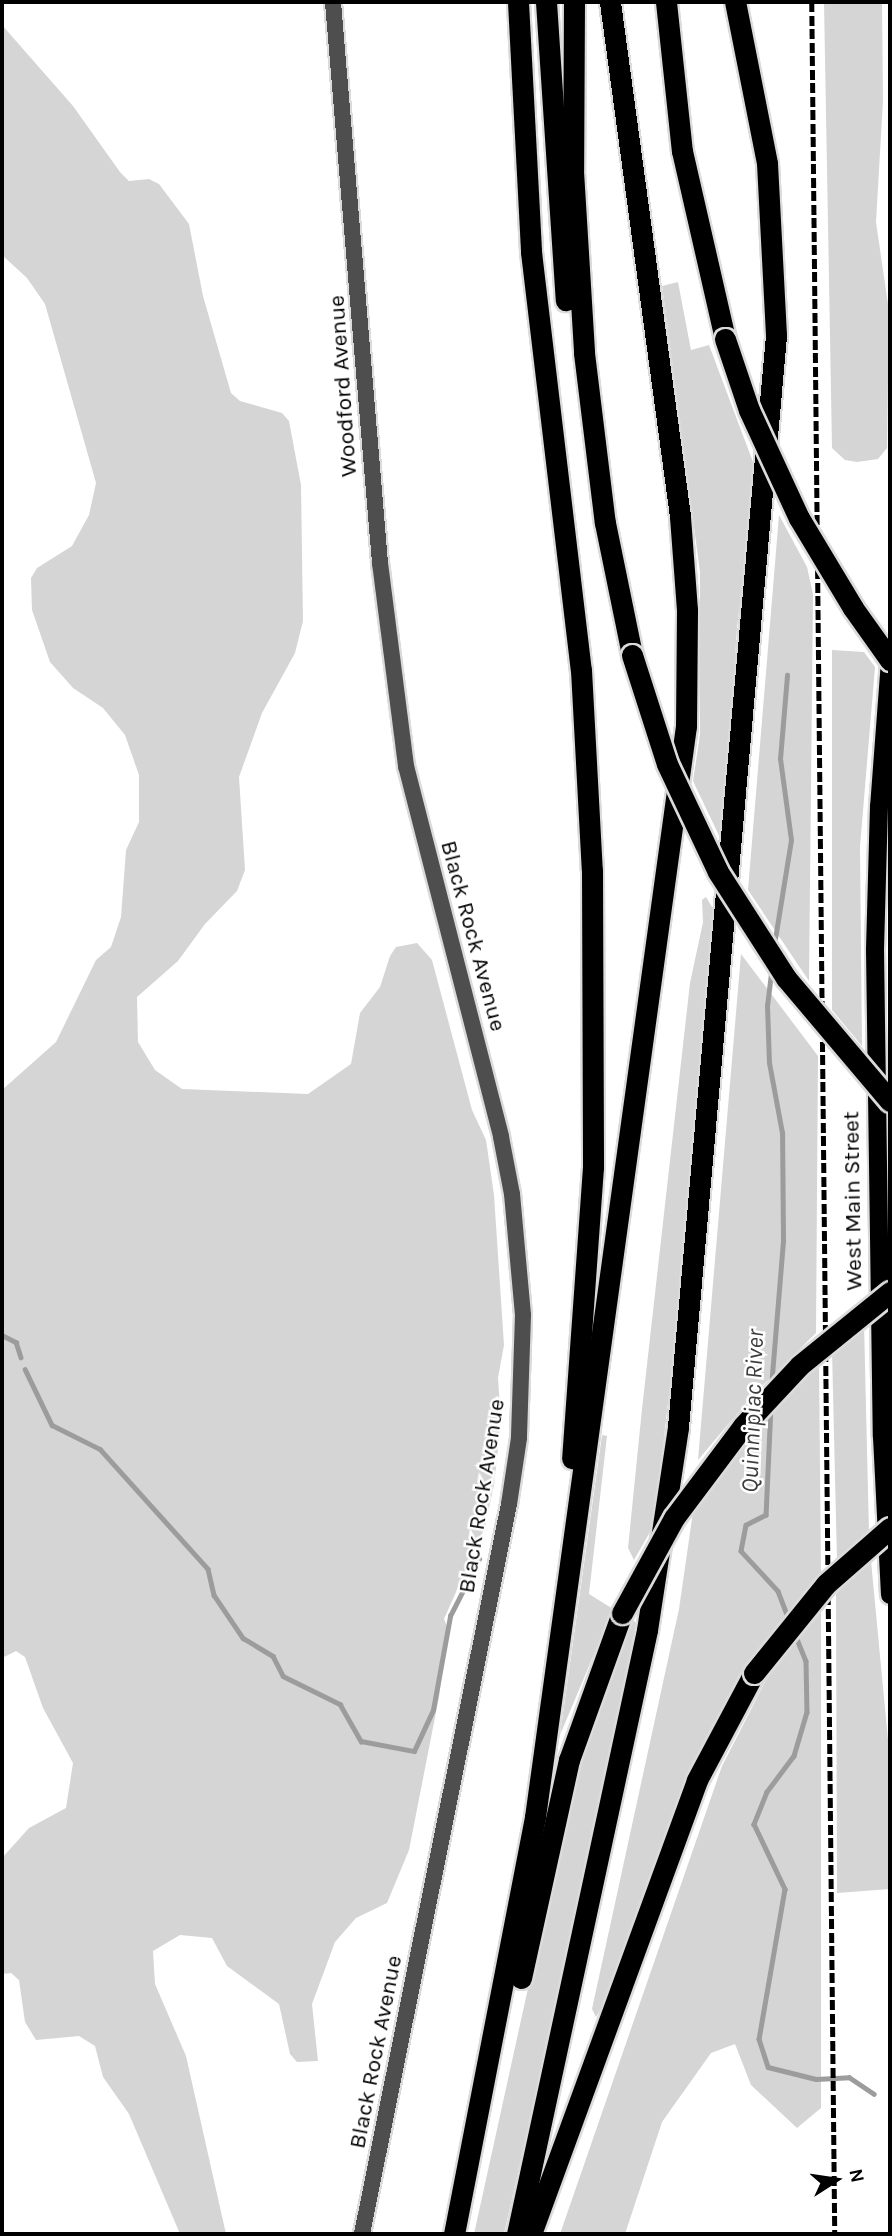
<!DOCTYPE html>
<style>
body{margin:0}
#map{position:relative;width:892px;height:2236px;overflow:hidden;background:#fff;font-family:Karla,sans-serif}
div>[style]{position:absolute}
.green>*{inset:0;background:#d5d5d5}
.stream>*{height:4.5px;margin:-2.25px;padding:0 2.25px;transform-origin:2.25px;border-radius:2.25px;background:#9c9c9c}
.roads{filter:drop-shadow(2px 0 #dbdbdb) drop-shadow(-2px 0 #dbdbdb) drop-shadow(0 2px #dbdbdb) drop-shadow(0 -2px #dbdbdb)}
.minor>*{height:16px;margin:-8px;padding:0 8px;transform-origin:8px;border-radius:8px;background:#4e4e4e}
.major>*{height:18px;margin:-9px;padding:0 9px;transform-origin:9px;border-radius:9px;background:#000}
.highway>*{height:21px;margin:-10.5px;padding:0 10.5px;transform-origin:10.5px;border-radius:10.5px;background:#000}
.rail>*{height:4.5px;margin-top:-2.25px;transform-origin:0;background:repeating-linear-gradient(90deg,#000 0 10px,transparent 0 13.5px)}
.bridges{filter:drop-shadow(2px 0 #dbdbdb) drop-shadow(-2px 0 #dbdbdb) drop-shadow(0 2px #dbdbdb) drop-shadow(0 -2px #dbdbdb)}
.highway-bridge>*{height:21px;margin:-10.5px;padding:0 10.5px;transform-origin:10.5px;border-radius:10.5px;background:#000}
span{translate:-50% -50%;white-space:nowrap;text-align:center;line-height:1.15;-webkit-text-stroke:5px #fff;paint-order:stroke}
.street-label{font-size:23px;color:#000}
.water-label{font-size:24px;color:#3d3d3d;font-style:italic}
.frame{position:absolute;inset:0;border:4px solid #000;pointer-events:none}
.north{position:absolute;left:801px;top:2145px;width:70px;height:70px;-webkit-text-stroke:5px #fff;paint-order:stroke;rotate:78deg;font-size:19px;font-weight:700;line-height:28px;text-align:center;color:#000}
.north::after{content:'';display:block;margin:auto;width:24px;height:32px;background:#000;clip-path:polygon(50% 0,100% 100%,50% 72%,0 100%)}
</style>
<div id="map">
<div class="green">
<i style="clip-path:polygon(824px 2px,882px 2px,883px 101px,876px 222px,889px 311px,887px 448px,878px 459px,857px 462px,845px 460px,832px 448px)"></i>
<i style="clip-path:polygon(2px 25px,73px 106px,120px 172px,129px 181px,149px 179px,159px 184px,189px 224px,203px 296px,231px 393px,240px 401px,282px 413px,289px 421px,301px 485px,303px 621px,295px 653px,262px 713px,239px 777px,245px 870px,237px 891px,205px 924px,178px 961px,137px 997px,138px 1042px,155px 1070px,182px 1089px,308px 1094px,351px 1064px,360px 1013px,380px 987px,390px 956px,396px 947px,417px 943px,432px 960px,472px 1110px,486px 1140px,494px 1195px,504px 1345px,498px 1378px,501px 1422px,494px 1485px,485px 1527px,444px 1619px,448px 1629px,439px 1697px,409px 1850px,387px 1903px,356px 1918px,335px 1942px,312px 2004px,318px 2061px,297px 2062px,290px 2054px,279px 2004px,227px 1966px,212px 1938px,180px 1935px,153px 1951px,155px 1984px,186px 2056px,226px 2234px,180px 2234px,129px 2114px,103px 2077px,95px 2046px,79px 2036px,36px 2040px,25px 2022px,19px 1980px,11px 1973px,2px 1974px,2px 1858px,29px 1828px,66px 1808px,73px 1763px,43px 1708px,25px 1657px,16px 1651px,2px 1658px,2px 1090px,56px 1042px,96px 960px,111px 947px,121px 917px,126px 850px,139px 822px,139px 775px,125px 735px,103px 708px,73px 688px,50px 662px,32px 610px,31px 578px,37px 568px,72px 546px,89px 515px,96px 483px,45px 304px,27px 278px,2px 255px)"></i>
<i style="clip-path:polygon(678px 282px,691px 350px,709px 345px,756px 470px,737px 628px,723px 844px,693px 781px,700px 734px,700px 572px,662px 286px)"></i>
<i style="clip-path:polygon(779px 515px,807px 567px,813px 594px,809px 981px,748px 890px)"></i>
<i style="clip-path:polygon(832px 650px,864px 652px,875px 667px,860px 847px,862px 1046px,832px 1010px)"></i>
<i style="clip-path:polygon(706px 897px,718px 917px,698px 1079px,675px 1342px,654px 1525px,634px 1560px,628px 1548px,642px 1409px,690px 983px,703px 922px,702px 900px)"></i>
<i style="clip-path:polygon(741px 954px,818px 1056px,816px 1333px,753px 1395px,698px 1460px)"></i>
<i style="clip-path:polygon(864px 1324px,869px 1532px,837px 1561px,832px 1350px)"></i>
<i style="clip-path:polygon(819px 1362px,821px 1576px,784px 1617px,705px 1739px,612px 1990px,596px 2017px,592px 2009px,679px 1609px,694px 1505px,734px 1452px)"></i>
<i style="clip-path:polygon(602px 1435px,607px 1436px,589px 1594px,613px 1609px,560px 1735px)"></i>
<i style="clip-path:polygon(871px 1561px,890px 1761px,890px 1889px,837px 1893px,836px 1594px)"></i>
<i style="clip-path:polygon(821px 1610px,821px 2108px,797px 2128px,751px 2085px,735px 2044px,711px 2053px,662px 2122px,625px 2234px,560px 2234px,722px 1766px,766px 1680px)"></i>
<i style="clip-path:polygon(631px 1617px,636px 1623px,621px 1713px,504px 2234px,474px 2234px,565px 1820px,589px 1730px)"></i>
</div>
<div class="stream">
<i style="left:774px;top:945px;width:106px;rotate:-80.8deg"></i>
<i style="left:791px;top:840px;width:82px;rotate:-97.7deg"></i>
<i style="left:780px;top:759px;width:84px;rotate:-85.2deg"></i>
<i style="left:2px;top:1335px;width:16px;rotate:27deg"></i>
<i style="left:16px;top:1342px;width:16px;rotate:72deg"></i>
<i style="left:25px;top:1369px;width:62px;rotate:64.3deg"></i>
<i style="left:52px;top:1425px;width:54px;rotate:26.6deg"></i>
<i style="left:100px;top:1449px;width:161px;rotate:48deg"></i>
<i style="left:208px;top:1569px;width:27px;rotate:77deg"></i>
<i style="left:214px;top:1595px;width:52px;rotate:56deg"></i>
<i style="left:243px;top:1638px;width:35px;rotate:31deg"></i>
<i style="left:273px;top:1656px;width:22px;rotate:63deg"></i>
<i style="left:283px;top:1676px;width:64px;rotate:26.2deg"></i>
<i style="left:340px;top:1704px;width:43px;rotate:60.4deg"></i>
<i style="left:361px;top:1741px;width:54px;rotate:10.7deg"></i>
<i style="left:414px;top:1751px;width:45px;rotate:-65.1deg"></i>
<i style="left:433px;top:1710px;width:96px;rotate:-79.7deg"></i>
<i style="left:450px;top:1616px;width:64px;rotate:-63deg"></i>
<i style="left:771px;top:1387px;width:147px;rotate:-85.3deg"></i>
<i style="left:783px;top:1240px;width:107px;rotate:-90.5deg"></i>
<i style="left:782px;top:1133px;width:71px;rotate:-100.5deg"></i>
<i style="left:769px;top:1063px;width:57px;rotate:-92deg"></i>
<i style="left:767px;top:1006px;width:35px;rotate:-83deg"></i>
<i style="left:771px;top:1406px;width:109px;rotate:92.6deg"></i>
<i style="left:766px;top:1515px;width:22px;rotate:153deg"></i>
<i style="left:746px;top:1525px;width:26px;rotate:101deg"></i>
<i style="left:741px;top:1551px;width:54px;rotate:47.2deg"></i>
<i style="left:778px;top:1591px;width:30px;rotate:69deg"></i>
<i style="left:795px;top:1634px;width:29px;rotate:68deg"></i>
<i style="left:806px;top:1661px;width:51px;rotate:88.9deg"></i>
<i style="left:807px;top:1712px;width:46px;rotate:106.5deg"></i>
<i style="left:794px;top:1756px;width:45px;rotate:126.9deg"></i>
<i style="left:767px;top:1792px;width:35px;rotate:112deg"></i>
<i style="left:754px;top:1824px;width:72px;rotate:64.5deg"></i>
<i style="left:785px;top:1889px;width:152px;rotate:99.8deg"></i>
<i style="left:759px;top:2039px;width:29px;rotate:72deg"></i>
<i style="left:768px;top:2067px;width:49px;rotate:14deg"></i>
<i style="left:816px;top:2079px;width:33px;rotate:-3deg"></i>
<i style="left:849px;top:2077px;width:30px;rotate:34deg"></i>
</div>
<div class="roads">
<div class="minor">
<i style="left:333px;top:2px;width:563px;rotate:85.21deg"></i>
<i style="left:380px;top:563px;width:205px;rotate:82.7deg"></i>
<i style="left:406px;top:766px;width:383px;rotate:75.6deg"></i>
<i style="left:501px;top:1137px;width:58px;rotate:79.1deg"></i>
<i style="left:512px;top:1194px;width:121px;rotate:84.8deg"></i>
<i style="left:523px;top:1315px;width:123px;rotate:91.9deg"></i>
<i style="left:519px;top:1438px;width:67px;rotate:98.6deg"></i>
<i style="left:509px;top:1504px;width:745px;rotate:101.39deg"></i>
</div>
<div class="major">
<i style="left:890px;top:661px;width:145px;rotate:94.3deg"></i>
<i style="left:879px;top:806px;width:144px;rotate:91.6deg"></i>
<i style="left:875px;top:950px;width:487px;rotate:89.2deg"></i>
<i style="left:882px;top:1437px;width:158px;rotate:87.1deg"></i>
</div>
<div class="highway">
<i style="left:518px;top:2px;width:250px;rotate:87deg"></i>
<i style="left:531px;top:252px;width:421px;rotate:83.2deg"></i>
<i style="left:581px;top:670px;width:200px;rotate:86.9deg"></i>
<i style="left:592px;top:870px;width:297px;rotate:89.8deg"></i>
<i style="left:593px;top:1167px;width:292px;rotate:94.1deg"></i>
<i style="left:546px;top:2px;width:299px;rotate:86.2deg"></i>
<i style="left:574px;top:2px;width:169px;rotate:90.3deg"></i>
<i style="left:573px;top:171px;width:182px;rotate:86.5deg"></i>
<i style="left:584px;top:353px;width:171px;rotate:83deg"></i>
<i style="left:605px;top:523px;width:135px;rotate:78.4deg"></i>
<i style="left:666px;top:2px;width:150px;rotate:83.9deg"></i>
<i style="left:682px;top:151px;width:193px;rotate:77.1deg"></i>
<i style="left:521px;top:1978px;width:223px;rotate:-77.6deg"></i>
<i style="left:569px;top:1760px;width:156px;rotate:-70.2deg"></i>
<i style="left:454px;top:2234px;width:425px;rotate:-79deg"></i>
<i style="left:535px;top:1817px;width:1101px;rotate:-82.12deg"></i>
<i style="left:686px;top:726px;width:116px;rotate:-89.5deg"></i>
<i style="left:687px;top:610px;width:94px;rotate:-94.3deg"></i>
<i style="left:680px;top:516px;width:519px;rotate:-97.76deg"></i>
<i style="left:517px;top:2234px;width:618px;rotate:-77.85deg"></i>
<i style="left:647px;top:1630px;width:205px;rotate:-81.3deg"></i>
<i style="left:678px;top:1427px;width:1096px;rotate:-84.87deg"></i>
<i style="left:776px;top:335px;width:172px;rotate:-93deg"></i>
<i style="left:767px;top:163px;width:164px;rotate:-101.2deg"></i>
<i style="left:531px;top:2234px;width:483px;rotate:-69.9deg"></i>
<i style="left:697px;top:1780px;width:121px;rotate:-62deg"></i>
</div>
</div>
<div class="rail">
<i style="left:812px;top:2px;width:2232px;rotate:89.41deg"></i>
</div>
<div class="bridges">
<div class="highway-bridge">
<i style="left:725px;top:339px;width:75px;rotate:71.3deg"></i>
<i style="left:749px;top:410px;width:119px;rotate:65.2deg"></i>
<i style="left:799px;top:518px;width:105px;rotate:59deg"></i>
<i style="left:853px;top:608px;width:64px;rotate:54.6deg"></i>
<i style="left:632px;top:655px;width:114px;rotate:72.2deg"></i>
<i style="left:667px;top:764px;width:119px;rotate:64.7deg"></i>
<i style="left:718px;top:872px;width:126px;rotate:57.3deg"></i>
<i style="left:786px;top:978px;width:161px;rotate:49.8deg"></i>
<i style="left:622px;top:1613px;width:108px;rotate:-61.3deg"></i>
<i style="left:674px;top:1518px;width:115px;rotate:-53.1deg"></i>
<i style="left:743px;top:1426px;width:83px;rotate:-46.9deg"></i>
<i style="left:800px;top:1365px;width:116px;rotate:-39deg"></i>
<i style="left:754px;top:1673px;width:114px;rotate:-51deg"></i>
<i style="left:826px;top:1584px;width:85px;rotate:-41.2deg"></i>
</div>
</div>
<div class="street-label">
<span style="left:343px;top:386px;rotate:-94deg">Woodford Avenue</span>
<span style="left:473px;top:936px;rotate:75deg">Black Rock Avenue</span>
<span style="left:853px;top:1201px;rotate:-91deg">West Main Street</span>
<span style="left:482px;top:1496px;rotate:-81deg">Black Rock Avenue</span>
<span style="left:376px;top:2052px;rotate:-79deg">Black Rock Avenue</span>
</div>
<div class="water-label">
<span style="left:753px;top:1411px;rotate:-88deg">Quinnipiac River</span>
</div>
<div class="frame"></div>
<div class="north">N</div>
</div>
